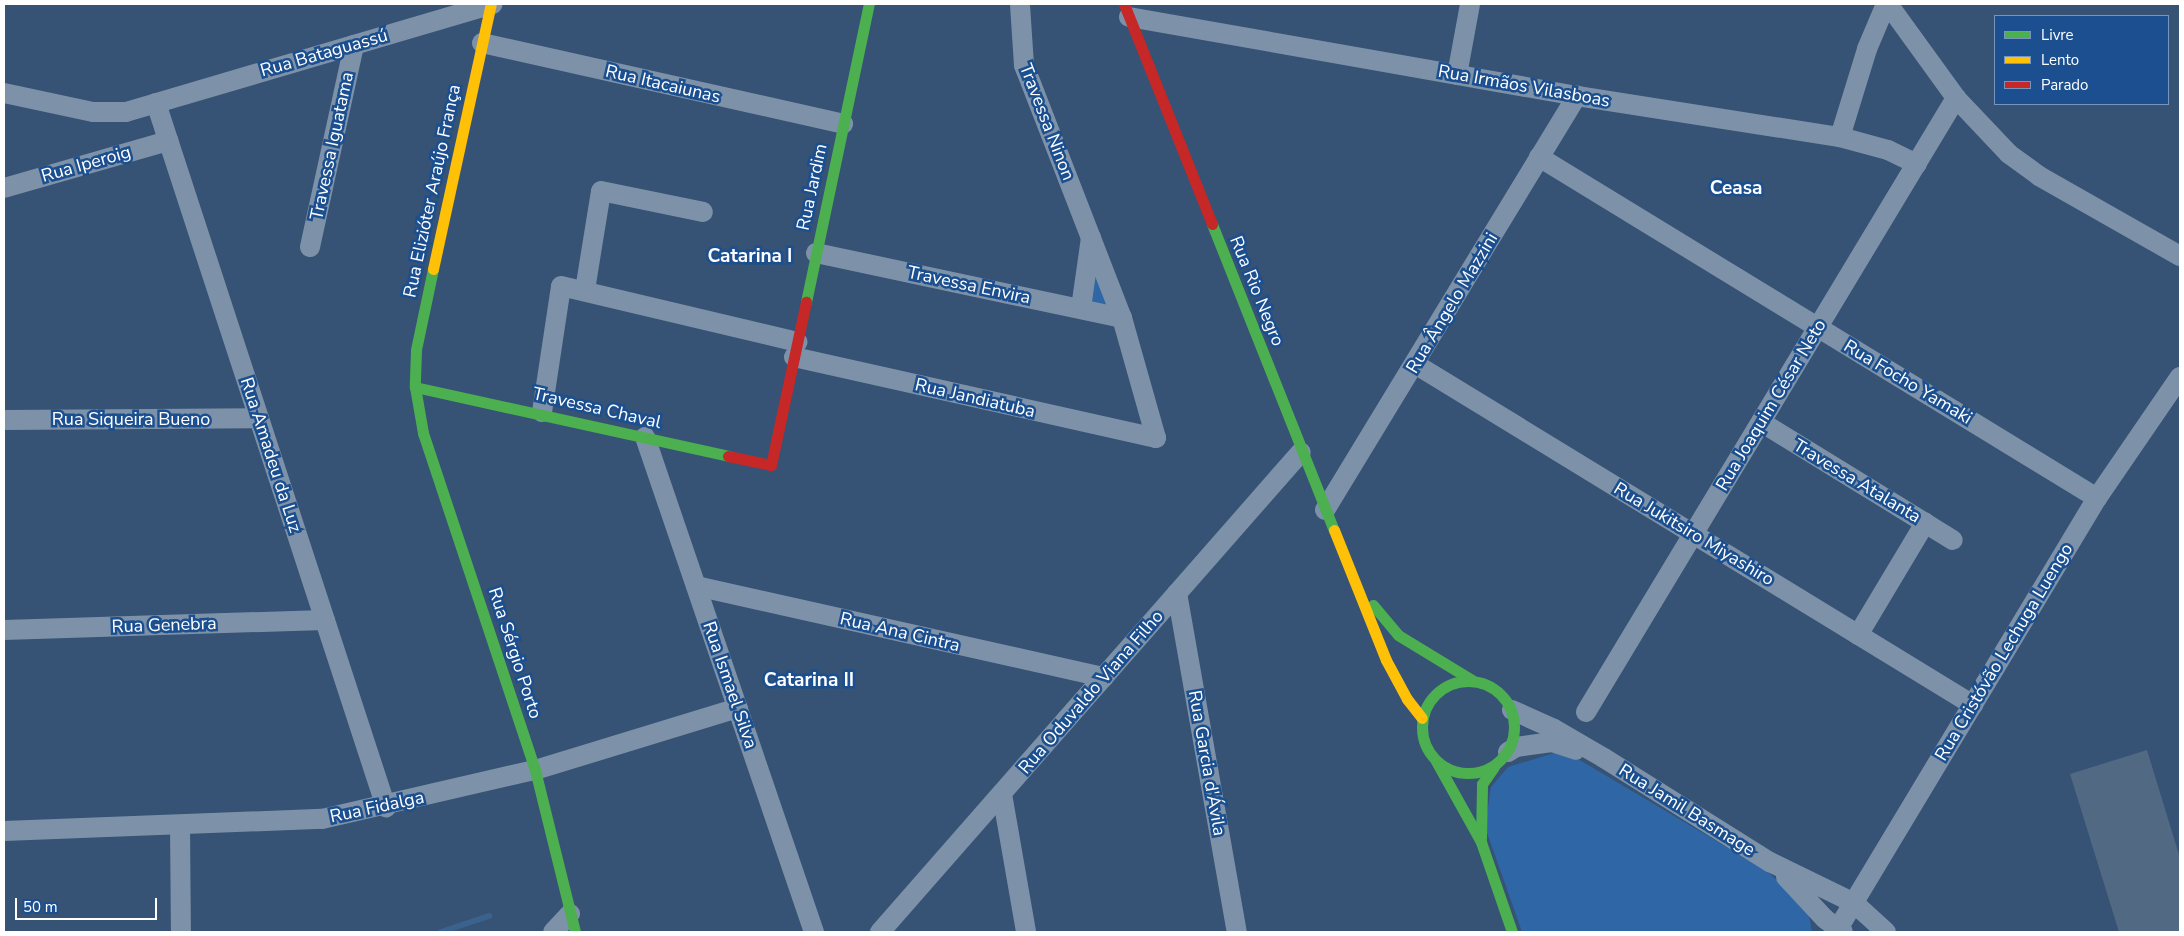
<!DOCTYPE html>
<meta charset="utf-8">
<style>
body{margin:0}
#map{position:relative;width:2184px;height:936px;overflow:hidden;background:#365274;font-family:"Nunito Sans",sans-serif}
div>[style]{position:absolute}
.green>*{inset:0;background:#2f66a5}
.stream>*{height:5.5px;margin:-2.75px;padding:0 2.75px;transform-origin:2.75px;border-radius:2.75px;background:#3b618d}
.building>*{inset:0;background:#526984}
.street>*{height:20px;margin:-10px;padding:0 10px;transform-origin:10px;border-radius:10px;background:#7d92a8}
.fast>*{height:11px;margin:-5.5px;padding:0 5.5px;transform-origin:5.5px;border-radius:5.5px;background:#4caf50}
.fast>.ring{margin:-5.5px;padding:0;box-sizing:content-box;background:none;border:11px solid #4caf50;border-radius:50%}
.slow>*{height:11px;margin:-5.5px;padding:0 5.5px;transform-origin:5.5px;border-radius:5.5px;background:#ffc107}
.jam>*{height:11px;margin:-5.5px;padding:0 5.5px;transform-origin:5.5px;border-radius:5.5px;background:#c62828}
span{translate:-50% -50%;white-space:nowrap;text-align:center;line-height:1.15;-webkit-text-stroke:5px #1b4f8f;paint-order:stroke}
.street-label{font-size:18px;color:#fff}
.neighbourhood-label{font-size:19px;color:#fff;font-weight:700}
.frame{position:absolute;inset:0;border:5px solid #fff;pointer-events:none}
.legend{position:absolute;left:1994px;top:15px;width:175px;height:90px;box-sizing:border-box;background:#1b4f8f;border:1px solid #7695bc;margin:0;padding:6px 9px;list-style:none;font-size:15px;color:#fff}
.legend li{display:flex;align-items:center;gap:10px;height:25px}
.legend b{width:25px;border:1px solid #7695bc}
.scale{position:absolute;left:15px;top:898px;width:142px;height:22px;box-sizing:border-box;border:2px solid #fff;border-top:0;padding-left:6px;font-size:15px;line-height:18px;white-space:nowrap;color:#fff;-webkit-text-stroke:4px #1b4f8f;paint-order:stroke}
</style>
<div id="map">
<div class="green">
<i style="clip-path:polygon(1095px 266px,1111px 309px,1091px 305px)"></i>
<i style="clip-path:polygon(1554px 753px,1578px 759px,1767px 871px,1808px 910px,1812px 932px,1522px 932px,1485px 827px,1491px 787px,1508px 767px)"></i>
</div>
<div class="stream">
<i style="left:441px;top:932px;width:51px;rotate:-18.4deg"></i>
</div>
<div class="building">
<i style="clip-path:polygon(2147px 750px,2180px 858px,2180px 932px,2119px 932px,2070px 774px)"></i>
</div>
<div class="street">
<i style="left:1888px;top:4px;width:116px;rotate:54.1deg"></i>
<i style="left:1956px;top:98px;width:77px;rotate:46.6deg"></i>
<i style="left:2009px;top:154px;width:37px;rotate:36deg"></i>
<i style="left:2039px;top:176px;width:162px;rotate:29.6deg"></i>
<i style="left:1129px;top:17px;width:455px;rotate:10deg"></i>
<i style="left:1577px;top:96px;width:266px;rotate:8.9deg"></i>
<i style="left:1840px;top:137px;width:50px;rotate:15.2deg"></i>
<i style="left:1888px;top:150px;width:32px;rotate:26deg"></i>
<i style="left:482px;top:43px;width:370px;rotate:12.6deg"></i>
<i style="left:1457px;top:75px;width:72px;rotate:-79.6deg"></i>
<i style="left:4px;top:93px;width:91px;rotate:12.1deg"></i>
<i style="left:93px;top:112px;width:33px"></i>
<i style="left:126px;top:112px;width:382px;rotate:-16.4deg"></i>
<i style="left:156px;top:103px;width:741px;rotate:71.91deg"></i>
<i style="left:1840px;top:137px;width:92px;rotate:-72.9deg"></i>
<i style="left:1867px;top:49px;width:49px;rotate:-67.1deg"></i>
<i style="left:1539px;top:157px;width:654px;rotate:31.43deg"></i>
<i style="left:4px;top:188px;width:171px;rotate:-16deg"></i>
<i style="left:310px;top:247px;width:207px;rotate:-77.7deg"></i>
<i style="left:816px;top:253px;width:313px;rotate:12deg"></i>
<i style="left:585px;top:290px;width:100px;rotate:-80.8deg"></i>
<i style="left:601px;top:191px;width:104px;rotate:11.6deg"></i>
<i style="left:1081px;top:308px;width:71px;rotate:-81.9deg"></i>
<i style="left:794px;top:357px;width:371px;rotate:12.6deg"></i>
<i style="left:1156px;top:438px;width:125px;rotate:-105.8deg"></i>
<i style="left:1122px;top:318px;width:271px;rotate:-111.2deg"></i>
<i style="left:1024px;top:65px;width:61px;rotate:-93.8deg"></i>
<i style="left:1415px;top:364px;width:654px;rotate:31.43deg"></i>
<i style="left:542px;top:412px;width:127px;rotate:-81.4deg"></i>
<i style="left:561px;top:286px;width:243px;rotate:13.3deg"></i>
<i style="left:4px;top:420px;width:255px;rotate:-0.4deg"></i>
<i style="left:1761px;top:422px;width:225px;rotate:31.6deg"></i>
<i style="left:645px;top:437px;width:523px;rotate:71.15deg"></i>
<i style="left:1325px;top:510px;width:485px;rotate:-58.7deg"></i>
<i style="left:696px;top:586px;width:418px;rotate:12.6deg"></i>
<i style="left:1177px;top:593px;width:344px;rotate:80deg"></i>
<i style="left:4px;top:630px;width:321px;rotate:-1.8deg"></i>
<i style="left:1858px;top:635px;width:131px;rotate:-59.1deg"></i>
<i style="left:1512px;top:710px;width:46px;rotate:24.3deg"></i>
<i style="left:1554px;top:729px;width:58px;rotate:30.1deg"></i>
<i style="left:1604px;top:758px;width:196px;rotate:32.1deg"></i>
<i style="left:1770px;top:862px;width:93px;rotate:26deg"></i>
<i style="left:1854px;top:903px;width:43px;rotate:42.2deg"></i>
<i style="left:1586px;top:712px;width:717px;rotate:-58.93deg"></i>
<i style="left:1508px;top:752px;width:9px;rotate:-32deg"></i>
<i style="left:1516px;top:747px;width:36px;rotate:-8deg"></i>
<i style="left:1552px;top:742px;width:25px;rotate:18deg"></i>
<i style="left:1002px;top:794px;width:140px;rotate:80.1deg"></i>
<i style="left:180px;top:826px;width:106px;rotate:89.5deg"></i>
<i style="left:4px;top:831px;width:318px;rotate:-2.2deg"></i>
<i style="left:322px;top:819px;width:219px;rotate:-13deg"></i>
<i style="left:535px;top:770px;width:212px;rotate:-17deg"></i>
<i style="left:1786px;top:877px;width:57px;rotate:47.1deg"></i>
<i style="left:1825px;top:919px;width:22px;rotate:36deg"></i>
<i style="left:553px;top:932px;width:25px;rotate:-47deg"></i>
<i style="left:880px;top:932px;width:638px;rotate:-48.75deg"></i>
<i style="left:1836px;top:932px;width:506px;rotate:-58.98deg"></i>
<i style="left:2097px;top:498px;width:147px;rotate:-55.6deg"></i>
</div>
<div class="fast">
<i style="left:1212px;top:224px;width:329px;rotate:68.3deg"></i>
<i style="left:433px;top:269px;width:83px;rotate:101.9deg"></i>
<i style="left:416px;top:350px;width:37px;rotate:92deg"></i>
<i style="left:415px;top:387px;width:47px;rotate:80.1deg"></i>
<i style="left:423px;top:433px;width:355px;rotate:71.6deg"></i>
<i style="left:535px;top:770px;width:167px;rotate:76.1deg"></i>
<i style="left:806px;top:302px;width:305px;rotate:-78.1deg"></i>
<i style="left:415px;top:387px;width:321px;rotate:12.4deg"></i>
<i style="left:1373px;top:605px;width:39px;rotate:50deg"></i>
<i style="left:1398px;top:635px;width:87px;rotate:31.3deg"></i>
<i class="ring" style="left:1422px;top:681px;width:81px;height:81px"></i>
<i style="left:1436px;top:761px;width:93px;rotate:60.9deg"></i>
<i style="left:1481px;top:842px;width:95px;rotate:71deg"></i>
<i style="left:1481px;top:838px;width:54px;rotate:-88.9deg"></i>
<i style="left:1482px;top:784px;width:21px;rotate:-55deg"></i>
</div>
<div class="slow">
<i style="left:433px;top:269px;width:271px;rotate:-77.7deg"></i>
<i style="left:1334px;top:530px;width:140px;rotate:68.2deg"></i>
<i style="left:1386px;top:660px;width:44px;rotate:61.7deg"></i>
<i style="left:1407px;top:699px;width:24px;rotate:52deg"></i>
</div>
<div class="jam">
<i style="left:1124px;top:4px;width:237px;rotate:68.2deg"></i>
<i style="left:728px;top:456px;width:44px;rotate:11.8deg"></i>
<i style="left:771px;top:465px;width:167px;rotate:-77.9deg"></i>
</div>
<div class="street-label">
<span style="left:324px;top:53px;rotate:-16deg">Rua Bataguassú</span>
<span style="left:663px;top:84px;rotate:13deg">Rua Itacaiunas</span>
<span style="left:1524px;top:86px;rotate:10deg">Rua Irmãos Vilasboas</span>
<span style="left:1047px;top:122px;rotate:69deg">Travessa Ninon</span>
<span style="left:332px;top:146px;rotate:-78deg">Travessa Iguatama</span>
<span style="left:86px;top:164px;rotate:-16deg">Rua Iperoig</span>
<span style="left:812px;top:187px;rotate:-78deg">Rua Jardim</span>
<span style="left:432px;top:191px;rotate:-78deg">Rua Elizióter Araújo França</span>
<span style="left:969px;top:285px;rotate:12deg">Travessa Envira</span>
<span style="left:1257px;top:291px;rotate:68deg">Rua Rio Negro</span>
<span style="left:1452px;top:303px;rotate:-59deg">Rua Ângelo Mazzini</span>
<span style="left:1908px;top:382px;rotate:31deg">Rua Focho Yamaki</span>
<span style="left:975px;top:398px;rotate:13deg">Rua Jandiatuba</span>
<span style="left:1771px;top:405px;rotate:-59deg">Rua Joaquim César Neto</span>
<span style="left:597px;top:408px;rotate:13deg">Travessa Chaval</span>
<span style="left:131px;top:419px">Rua Siqueira Bueno</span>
<span style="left:271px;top:455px;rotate:72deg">Rua Amadeu da Luz</span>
<span style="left:1857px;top:481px;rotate:31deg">Travessa Atalanta</span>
<span style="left:1694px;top:534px;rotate:31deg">Rua Jukitsiro Miyashiro</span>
<span style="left:164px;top:625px;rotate:-2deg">Rua Genebra</span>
<span style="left:900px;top:632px;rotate:13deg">Rua Ana Cintra</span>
<span style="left:2004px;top:652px;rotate:-59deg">Rua Cristóvão Lechuga Luengo</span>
<span style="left:515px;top:653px;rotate:72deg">Rua Sérgio Porto</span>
<span style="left:730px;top:685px;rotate:71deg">Rua Ismael Silva</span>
<span style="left:1091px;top:692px;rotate:-49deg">Rua Oduvaldo Viana Filho</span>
<span style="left:1207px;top:763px;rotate:80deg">Rua Garcia d'Ávila</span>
<span style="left:377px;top:807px;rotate:-12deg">Rua Fidalga</span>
<span style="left:1687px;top:810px;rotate:32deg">Rua Jamil Basmage</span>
</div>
<div class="neighbourhood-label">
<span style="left:1736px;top:189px">Ceasa</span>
<span style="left:750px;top:257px">Catarina I</span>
<span style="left:809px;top:681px">Catarina II</span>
</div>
<div class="frame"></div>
<ul class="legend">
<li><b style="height:6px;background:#4caf50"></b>Livre</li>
<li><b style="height:6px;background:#ffc107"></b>Lento</li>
<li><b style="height:6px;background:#c62828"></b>Parado</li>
</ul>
<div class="scale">50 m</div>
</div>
